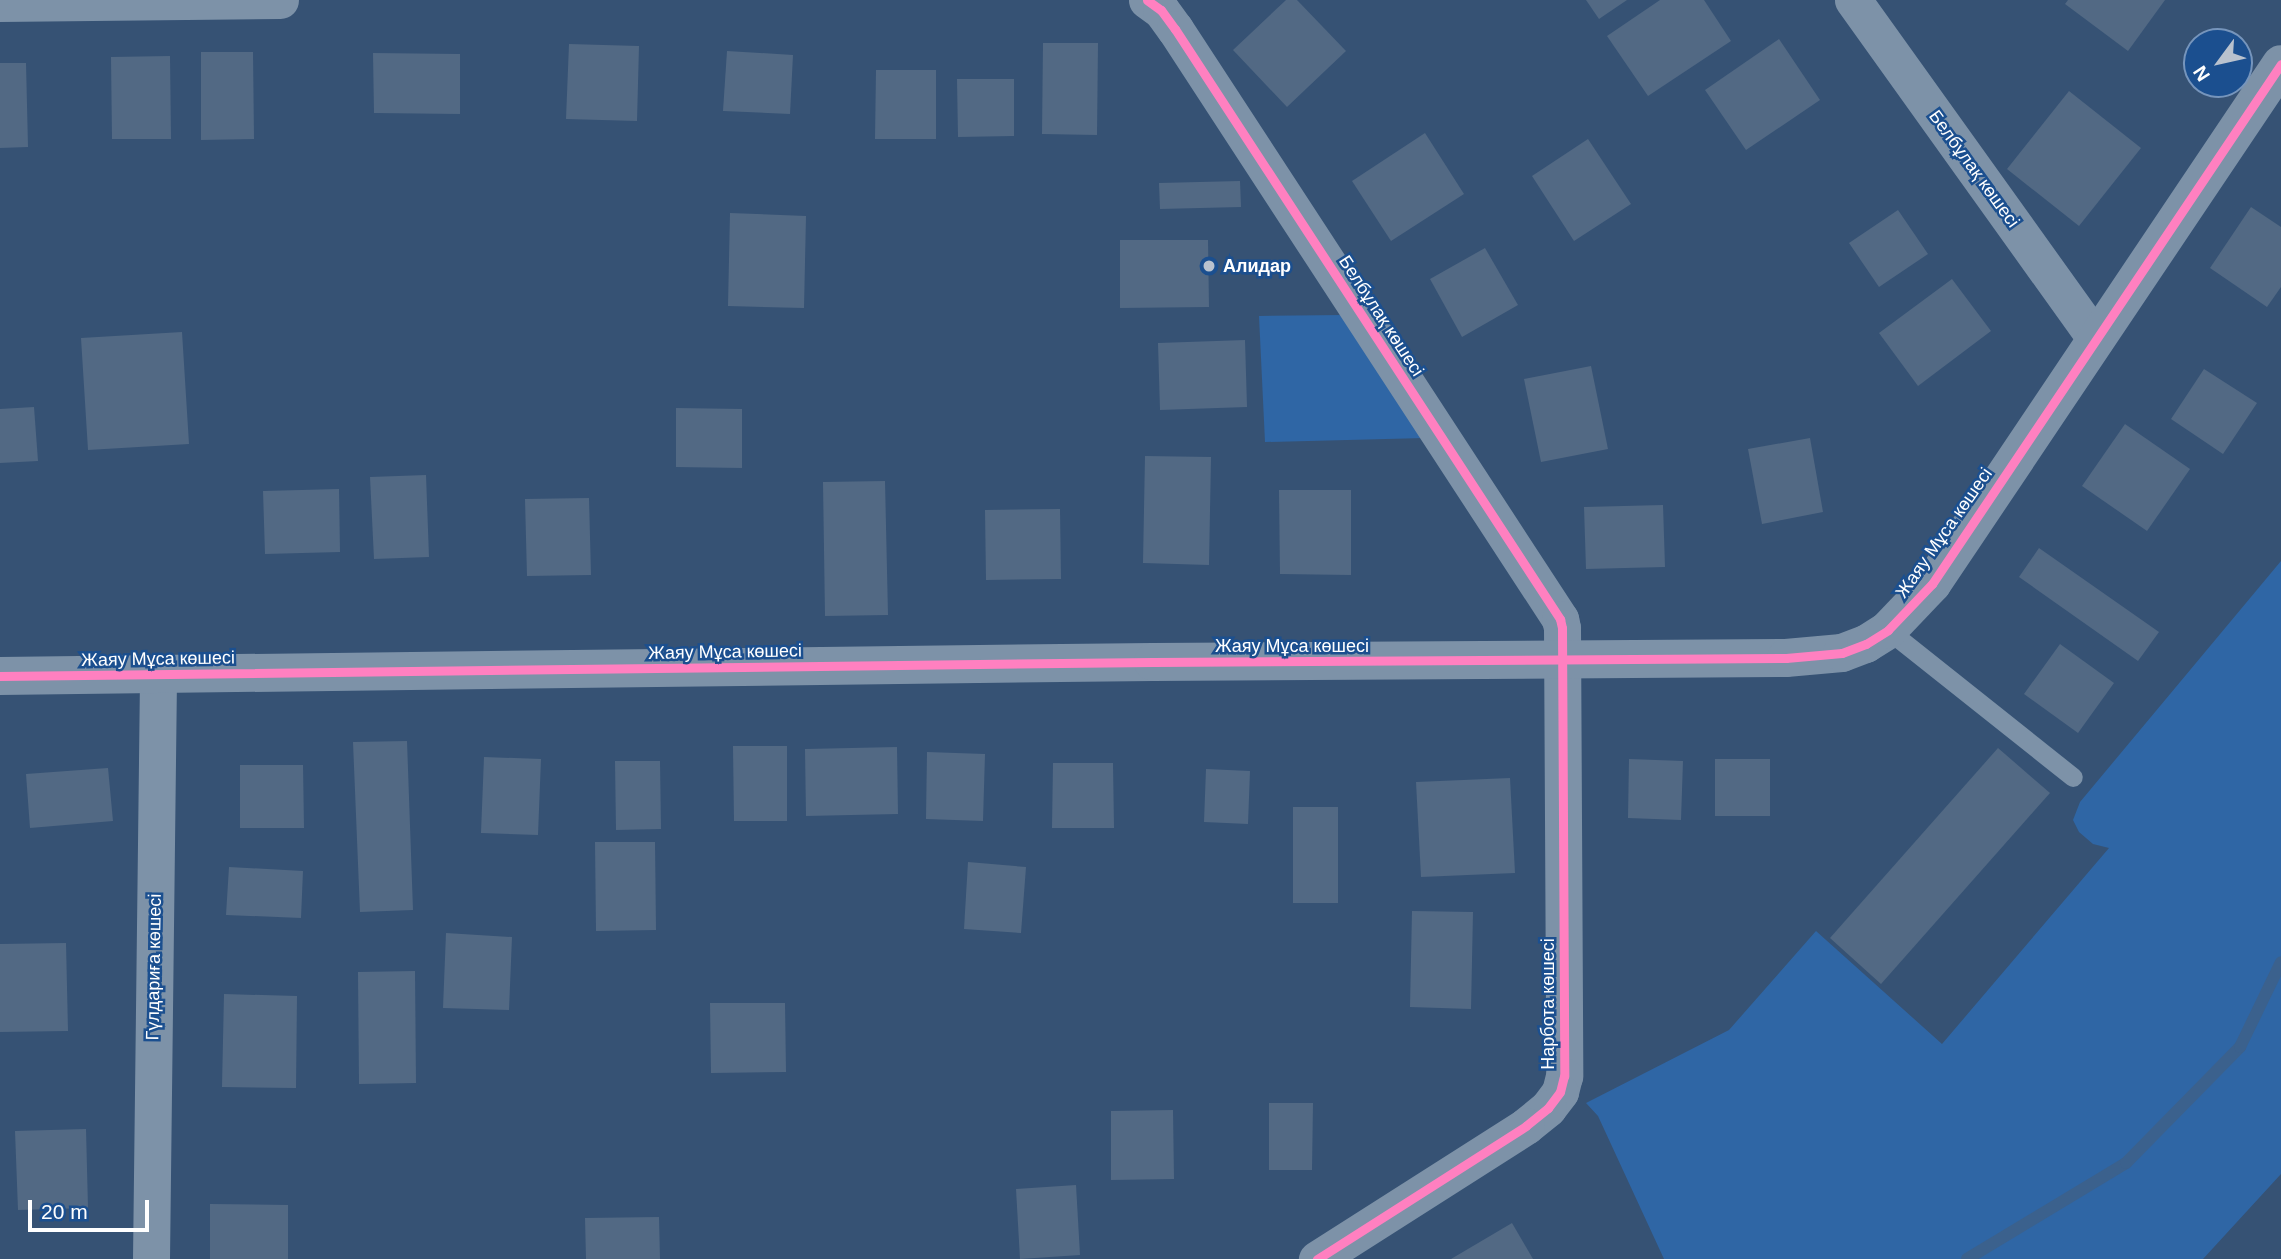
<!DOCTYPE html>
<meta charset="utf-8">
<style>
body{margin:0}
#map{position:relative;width:2281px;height:1259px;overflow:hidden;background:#365274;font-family:Arial,sans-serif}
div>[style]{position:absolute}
.green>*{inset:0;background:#2f66a5}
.stream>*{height:12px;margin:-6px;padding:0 6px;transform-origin:6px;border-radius:6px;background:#3b618d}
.building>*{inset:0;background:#526984}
.service>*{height:19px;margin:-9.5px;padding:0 9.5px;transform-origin:9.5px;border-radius:9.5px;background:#7d92a8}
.minor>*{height:37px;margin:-18.5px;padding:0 18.5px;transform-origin:18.5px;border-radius:18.5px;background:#7d92a8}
.tertiary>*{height:38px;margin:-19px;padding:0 19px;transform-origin:19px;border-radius:19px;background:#7d92a8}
.cycleway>*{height:9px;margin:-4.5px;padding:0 4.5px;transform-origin:4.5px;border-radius:4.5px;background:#ff80c0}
.dots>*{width:19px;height:19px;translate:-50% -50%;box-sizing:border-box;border:4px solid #1b4f8f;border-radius:50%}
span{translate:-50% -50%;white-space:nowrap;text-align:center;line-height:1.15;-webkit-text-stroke:5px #1b4f8f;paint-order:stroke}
.street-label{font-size:18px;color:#fff}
.poi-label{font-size:18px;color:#fff;font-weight:700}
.left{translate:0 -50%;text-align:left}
.north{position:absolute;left:2183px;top:28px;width:70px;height:70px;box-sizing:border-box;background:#1b4f8f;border:2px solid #7695bc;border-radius:50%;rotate:237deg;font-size:19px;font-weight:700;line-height:28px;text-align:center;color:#fff}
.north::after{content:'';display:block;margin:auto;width:24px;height:32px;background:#b9c2ce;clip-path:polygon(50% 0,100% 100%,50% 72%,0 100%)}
.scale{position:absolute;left:28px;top:1200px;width:121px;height:32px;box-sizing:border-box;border:4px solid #fff;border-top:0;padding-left:9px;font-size:21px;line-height:24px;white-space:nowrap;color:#fff;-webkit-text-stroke:5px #1b4f8f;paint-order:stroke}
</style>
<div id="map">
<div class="green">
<i style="clip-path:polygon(1345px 315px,1425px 438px,1265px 442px,1259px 316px)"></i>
<i style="clip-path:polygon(2281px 561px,2281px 1174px,2203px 1259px,1664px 1259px,1598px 1116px,1586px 1103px,1729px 1030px,1816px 931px,1942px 1044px,2109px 848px,2093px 844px,2079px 832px,2073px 820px,2080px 802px)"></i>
</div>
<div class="stream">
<i style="left:1967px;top:1259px;width:186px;rotate:-31.1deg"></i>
<i style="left:2126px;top:1163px;width:163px;rotate:-45.5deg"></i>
<i style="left:2240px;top:1047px;width:94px;rotate:-64.2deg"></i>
</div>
<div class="building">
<i style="clip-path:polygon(1286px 0,1297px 0,1346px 51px,1287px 107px,1233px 50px)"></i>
<i style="clip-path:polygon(1586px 0,1627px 0,1599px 19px)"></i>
<i style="clip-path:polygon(1660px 0,1704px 0,1731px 41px,1648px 96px,1607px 36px)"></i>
<i style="clip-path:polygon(2068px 0,2165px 0,2128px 51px,2065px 4px)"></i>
<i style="clip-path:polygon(1779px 39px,1820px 100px,1746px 150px,1705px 90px)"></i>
<i style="clip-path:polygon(1043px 43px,1098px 43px,1097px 135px,1042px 134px)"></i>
<i style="clip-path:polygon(569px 44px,639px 46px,637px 121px,566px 119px)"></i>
<i style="clip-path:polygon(727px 51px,793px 55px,790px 114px,723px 111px)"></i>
<i style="clip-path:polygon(201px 52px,253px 52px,254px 139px,201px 140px)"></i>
<i style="clip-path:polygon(373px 53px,460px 54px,460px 114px,374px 113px)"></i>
<i style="clip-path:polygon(170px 56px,171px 139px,112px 139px,111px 57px)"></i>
<i style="clip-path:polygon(0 63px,26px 63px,28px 147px,0 148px)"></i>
<i style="clip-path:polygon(876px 70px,936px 70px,936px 139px,875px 139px)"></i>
<i style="clip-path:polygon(957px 79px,1014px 79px,1014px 136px,958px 137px)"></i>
<i style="clip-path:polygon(2069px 91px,2141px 148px,2079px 226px,2007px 169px)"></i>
<i style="clip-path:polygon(1425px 133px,1464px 194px,1391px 241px,1352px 181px)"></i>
<i style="clip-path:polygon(1588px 139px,1631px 204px,1574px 241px,1532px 176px)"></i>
<i style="clip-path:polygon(1240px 181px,1241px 207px,1160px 209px,1159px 183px)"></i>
<i style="clip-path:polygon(2251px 207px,2281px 227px,2281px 287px,2267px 307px,2210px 268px)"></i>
<i style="clip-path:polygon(1898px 210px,1928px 254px,1879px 287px,1849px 243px)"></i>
<i style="clip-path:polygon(730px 213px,806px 216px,804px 308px,728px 306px)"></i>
<i style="clip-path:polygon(1120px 240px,1208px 240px,1209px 307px,1120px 308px)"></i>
<i style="clip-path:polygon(1485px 248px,1518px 305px,1462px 337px,1430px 279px)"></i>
<i style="clip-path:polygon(1952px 279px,1991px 331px,1918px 386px,1879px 333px)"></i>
<i style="clip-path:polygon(182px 332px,189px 444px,88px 450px,81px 338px)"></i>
<i style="clip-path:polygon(1245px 340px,1247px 407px,1160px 410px,1158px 343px)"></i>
<i style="clip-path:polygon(1591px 366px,1608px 449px,1541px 462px,1524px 379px)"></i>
<i style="clip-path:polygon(2204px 369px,2257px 403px,2223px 454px,2171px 419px)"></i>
<i style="clip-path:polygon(34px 407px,38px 461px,0 463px,0 409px)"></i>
<i style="clip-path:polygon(676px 408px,742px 409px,742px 468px,676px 467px)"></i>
<i style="clip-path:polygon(2125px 424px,2190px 469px,2147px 531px,2082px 486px)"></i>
<i style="clip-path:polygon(1810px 438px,1823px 512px,1762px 524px,1748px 449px)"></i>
<i style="clip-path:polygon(1145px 456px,1211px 457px,1209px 565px,1143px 563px)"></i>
<i style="clip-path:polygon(426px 475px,429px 557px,374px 559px,370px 477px)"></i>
<i style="clip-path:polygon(885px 481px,888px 615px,825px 616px,823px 482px)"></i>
<i style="clip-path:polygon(339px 489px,340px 552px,265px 554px,263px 491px)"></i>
<i style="clip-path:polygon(1279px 490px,1351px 490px,1351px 575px,1280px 574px)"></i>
<i style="clip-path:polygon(589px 498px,591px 575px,527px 576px,525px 499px)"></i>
<i style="clip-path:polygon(1663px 505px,1665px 567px,1586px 569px,1584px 507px)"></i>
<i style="clip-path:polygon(1060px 509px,1061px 579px,986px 580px,985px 510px)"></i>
<i style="clip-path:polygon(2039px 548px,2159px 632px,2138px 661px,2019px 577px)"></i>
<i style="clip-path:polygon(2060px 644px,2114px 683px,2078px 733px,2024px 694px)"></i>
<i style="clip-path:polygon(407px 741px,413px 910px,360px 912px,353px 742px)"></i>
<i style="clip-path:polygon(733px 746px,787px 746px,787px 821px,734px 821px)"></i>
<i style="clip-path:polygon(897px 747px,898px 814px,806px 816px,805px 749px)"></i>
<i style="clip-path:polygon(1998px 748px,2050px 793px,1881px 984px,1830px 938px)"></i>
<i style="clip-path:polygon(927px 752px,985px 754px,983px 821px,926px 819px)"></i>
<i style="clip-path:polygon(484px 757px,541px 759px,538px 835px,481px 833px)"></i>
<i style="clip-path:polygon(1629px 759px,1683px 761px,1681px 820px,1628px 818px)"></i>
<i style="clip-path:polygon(1715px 759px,1770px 759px,1770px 816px,1715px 816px)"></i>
<i style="clip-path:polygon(615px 761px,660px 761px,661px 829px,616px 830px)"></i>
<i style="clip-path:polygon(1053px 763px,1113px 763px,1114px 828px,1052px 828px)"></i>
<i style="clip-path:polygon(240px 765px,303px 765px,304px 828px,240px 828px)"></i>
<i style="clip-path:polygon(108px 768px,113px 821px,30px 828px,26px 774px)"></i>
<i style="clip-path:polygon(1206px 769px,1250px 771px,1248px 824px,1204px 822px)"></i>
<i style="clip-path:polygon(1510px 778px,1515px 873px,1421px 877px,1416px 782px)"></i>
<i style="clip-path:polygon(1293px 807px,1338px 807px,1338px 903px,1293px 903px)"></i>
<i style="clip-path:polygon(595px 842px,655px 842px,656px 930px,596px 931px)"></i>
<i style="clip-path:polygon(968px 862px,1026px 867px,1021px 933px,964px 929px)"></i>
<i style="clip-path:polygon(229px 867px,303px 871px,301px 918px,226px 915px)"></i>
<i style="clip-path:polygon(1412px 911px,1473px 912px,1471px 1009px,1410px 1007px)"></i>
<i style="clip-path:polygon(446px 933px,512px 937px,509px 1010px,443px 1008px)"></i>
<i style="clip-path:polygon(66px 943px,68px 1031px,0 1032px,0 944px)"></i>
<i style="clip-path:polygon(415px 971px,416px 1083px,359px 1084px,358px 972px)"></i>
<i style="clip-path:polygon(224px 994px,297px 996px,296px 1088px,222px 1087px)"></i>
<i style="clip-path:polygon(710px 1003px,785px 1003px,786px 1072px,711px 1073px)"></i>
<i style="clip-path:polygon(1269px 1103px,1313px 1103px,1312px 1170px,1269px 1170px)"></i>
<i style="clip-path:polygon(1173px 1110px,1174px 1179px,1111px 1180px,1111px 1111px)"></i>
<i style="clip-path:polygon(86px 1129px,88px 1208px,18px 1210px,15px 1131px)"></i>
<i style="clip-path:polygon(1076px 1185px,1080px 1255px,1020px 1259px,1016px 1189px)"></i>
<i style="clip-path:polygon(210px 1204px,288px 1205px,288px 1259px,210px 1259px)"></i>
<i style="clip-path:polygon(659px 1217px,660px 1259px,586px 1259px,585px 1218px)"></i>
<i style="clip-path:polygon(1512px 1223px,1533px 1259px,1451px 1259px)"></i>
</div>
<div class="service">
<i style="left:1888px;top:630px;width:236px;rotate:38.5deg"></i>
</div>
<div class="minor">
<i style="left:1147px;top:0;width:17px;rotate:36deg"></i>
<i style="left:1161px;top:10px;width:24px;rotate:54deg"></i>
<i style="left:1175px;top:29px;width:705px;rotate:56.87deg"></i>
<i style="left:1560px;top:619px;width:9px;rotate:77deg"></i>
<i style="left:1562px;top:628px;width:448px;rotate:89.7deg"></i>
<i style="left:1564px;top:1076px;width:16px;rotate:104deg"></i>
<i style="left:1560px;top:1092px;width:20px;rotate:127deg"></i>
<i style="left:1548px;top:1108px;width:28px;rotate:141deg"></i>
<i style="left:1526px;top:1126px;width:248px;rotate:147.5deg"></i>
<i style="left:1853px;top:0;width:417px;rotate:54.4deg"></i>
<i style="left:0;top:3px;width:280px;rotate:-0.6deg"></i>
<i style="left:151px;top:1259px;width:584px;rotate:-89.31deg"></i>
</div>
<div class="tertiary">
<i style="left:0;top:676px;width:1153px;rotate:-0.7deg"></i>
<i style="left:1153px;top:662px;width:633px;rotate:-0.36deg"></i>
<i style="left:1786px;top:658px;width:56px;rotate:-5.1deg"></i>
<i style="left:1842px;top:653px;width:26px;rotate:-21deg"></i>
<i style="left:1866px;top:644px;width:26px;rotate:-32deg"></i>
<i style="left:1888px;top:630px;width:64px;rotate:-46.3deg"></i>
<i style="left:1932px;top:584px;width:626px;rotate:-56.13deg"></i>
</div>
<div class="cycleway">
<i style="left:1147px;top:0;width:17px;rotate:36deg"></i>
<i style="left:1161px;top:10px;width:24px;rotate:54deg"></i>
<i style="left:1175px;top:29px;width:705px;rotate:56.87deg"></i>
<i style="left:1560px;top:619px;width:9px;rotate:77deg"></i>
<i style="left:1562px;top:628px;width:448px;rotate:89.7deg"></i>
<i style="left:1564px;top:1076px;width:16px;rotate:104deg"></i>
<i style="left:1560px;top:1092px;width:20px;rotate:127deg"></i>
<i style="left:1548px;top:1108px;width:28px;rotate:141deg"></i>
<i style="left:1526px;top:1126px;width:248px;rotate:147.5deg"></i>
<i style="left:0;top:676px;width:1153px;rotate:-0.7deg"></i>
<i style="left:1153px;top:662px;width:633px;rotate:-0.36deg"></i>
<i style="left:1786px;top:658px;width:56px;rotate:-5.1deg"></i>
<i style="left:1842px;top:653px;width:26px;rotate:-21deg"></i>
<i style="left:1866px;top:644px;width:26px;rotate:-32deg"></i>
<i style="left:1888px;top:630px;width:64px;rotate:-46.3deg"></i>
<i style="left:1932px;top:584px;width:626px;rotate:-56.13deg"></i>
</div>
<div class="dots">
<i style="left:1209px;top:266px;background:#b9c2ce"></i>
</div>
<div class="street-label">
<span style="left:1974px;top:169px;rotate:54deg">Белбұлақ көшесі</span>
<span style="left:1381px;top:316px;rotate:57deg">Белбұлақ көшесі</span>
<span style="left:1944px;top:533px;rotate:-55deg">Жаяу Мұса көшесі</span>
<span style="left:1292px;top:646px">Жаяу Мұса көшесі</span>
<span style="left:725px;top:652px;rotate:-1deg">Жаяу Мұса көшесі</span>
<span style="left:158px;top:659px;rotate:-1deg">Жаяу Мұса көшесі</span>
<span style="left:154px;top:967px;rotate:-89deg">Гүлдариға көшесі</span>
<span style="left:1548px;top:1004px;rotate:-90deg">Нарбота көшесі</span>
</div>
<div class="poi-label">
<span class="left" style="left:1223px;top:266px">Алидар</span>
</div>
<div class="north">N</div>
<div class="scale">20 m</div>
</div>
